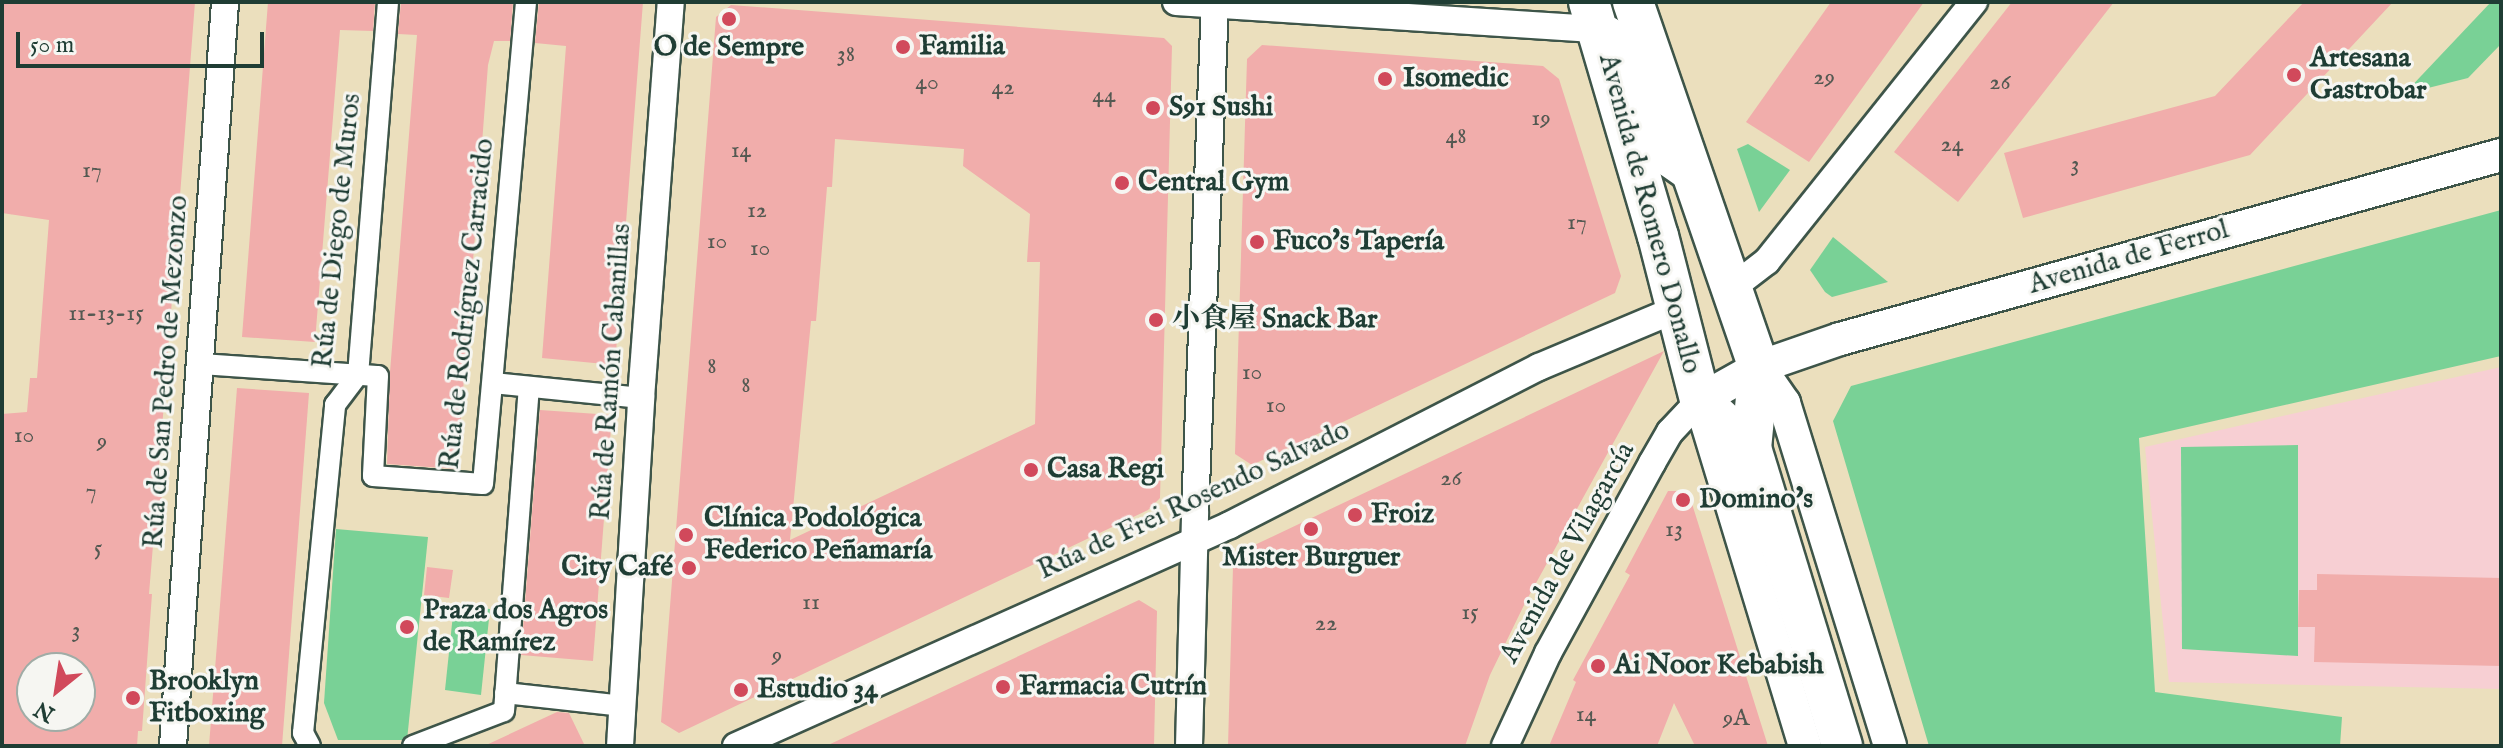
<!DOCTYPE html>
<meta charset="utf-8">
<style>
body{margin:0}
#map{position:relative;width:2503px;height:748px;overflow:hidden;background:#ebdfbd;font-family:"IM FELL English","Noto Serif SC",serif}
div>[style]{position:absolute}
.built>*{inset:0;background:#f7cfd3}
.green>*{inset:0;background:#79d196}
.building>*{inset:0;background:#f1adab}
.roads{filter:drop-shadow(2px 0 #3e5549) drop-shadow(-2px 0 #3e5549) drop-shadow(0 2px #3e5549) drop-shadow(0 -2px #3e5549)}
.pedestrian>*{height:20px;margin:-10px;padding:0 10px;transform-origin:10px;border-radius:10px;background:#fff}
.minor>*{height:26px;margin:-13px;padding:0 13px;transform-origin:13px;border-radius:13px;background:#fff}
.tertiary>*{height:32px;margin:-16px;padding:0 16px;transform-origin:16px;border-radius:16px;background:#fff}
.primary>*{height:40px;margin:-20px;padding:0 20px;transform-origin:20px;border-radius:20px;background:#fff}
.dots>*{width:22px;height:22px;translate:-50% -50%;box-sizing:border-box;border:4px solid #f6f6f2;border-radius:50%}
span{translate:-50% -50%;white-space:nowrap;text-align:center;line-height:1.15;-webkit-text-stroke:6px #f6f6f2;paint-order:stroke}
.number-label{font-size:24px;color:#545952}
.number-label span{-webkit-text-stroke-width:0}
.poi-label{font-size:28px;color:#1f3d34;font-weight:700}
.left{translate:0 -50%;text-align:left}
.right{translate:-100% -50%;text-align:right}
.street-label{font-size:28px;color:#1f3d34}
.frame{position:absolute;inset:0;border:4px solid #1f3d34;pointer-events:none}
.north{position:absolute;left:16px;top:652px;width:80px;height:80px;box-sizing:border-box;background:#f6f6f2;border:2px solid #a0aca6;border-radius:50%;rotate:210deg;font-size:22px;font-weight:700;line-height:32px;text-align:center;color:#1f3d34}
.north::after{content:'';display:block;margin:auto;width:28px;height:36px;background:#d1495b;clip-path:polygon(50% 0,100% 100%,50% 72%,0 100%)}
.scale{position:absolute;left:16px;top:32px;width:248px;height:36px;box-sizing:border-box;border:4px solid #1f3d34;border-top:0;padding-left:10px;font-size:24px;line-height:28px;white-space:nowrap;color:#1f3d34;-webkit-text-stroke:6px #f6f6f2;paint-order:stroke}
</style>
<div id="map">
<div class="built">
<i style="clip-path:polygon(2501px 367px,2501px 689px,2169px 682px,2145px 447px)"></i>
</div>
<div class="green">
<i style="clip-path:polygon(2491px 2px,2501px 2px,2501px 44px,2468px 78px,2404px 94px)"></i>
<i style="clip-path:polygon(1748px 144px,1790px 170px,1759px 212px,1737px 149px)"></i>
<i style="clip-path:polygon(2501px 210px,2501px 356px,2139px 438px,2155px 692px,2342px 717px,2340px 746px,1929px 746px,1833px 421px,1851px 386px)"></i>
<i style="clip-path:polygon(1833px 237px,1888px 282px,1832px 297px,1825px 292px,1810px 270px)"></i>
<i style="clip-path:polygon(2298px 445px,2298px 656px,2182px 649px,2181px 447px)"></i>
<i style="clip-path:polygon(336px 529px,428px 537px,407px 740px,338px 740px,324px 703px)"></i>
<i style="clip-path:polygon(454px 605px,490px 609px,481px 695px,445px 690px)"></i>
</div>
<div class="building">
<i style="clip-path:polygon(evenodd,2px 2px,195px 2px,157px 493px,162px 493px,159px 533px,154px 533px,149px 594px,152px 594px,142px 731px,138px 731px,137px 746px,2px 746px,2px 414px,27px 412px,30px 378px,37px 378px,49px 220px,2px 213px,2px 2px,32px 668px,80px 668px,80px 716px,32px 716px,32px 668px)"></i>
<i style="clip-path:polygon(268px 2px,375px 2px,373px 31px,340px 30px,315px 342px,242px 337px)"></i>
<i style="clip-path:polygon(401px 2px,513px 2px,510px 41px,494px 41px,488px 65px,457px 469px,387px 464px,390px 372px,417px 35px,398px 34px)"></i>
<i style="clip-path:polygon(539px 2px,643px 2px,615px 365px,542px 358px,566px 46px,535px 43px)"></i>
<i style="clip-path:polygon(1831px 2px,1924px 2px,1809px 162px,1746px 122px)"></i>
<i style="clip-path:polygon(2012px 2px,2114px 2px,1958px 202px,1894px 152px)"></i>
<i style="clip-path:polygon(2304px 2px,2393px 2px,2250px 155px,2023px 218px,2004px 153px,2215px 96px)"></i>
<i style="clip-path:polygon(evenodd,731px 5px,1164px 38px,1172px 46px,1160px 498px,1148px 510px,679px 733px,661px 722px,716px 17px,731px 5px,835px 139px,964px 149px,963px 166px,1030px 214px,1027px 262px,1040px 262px,1035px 424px,790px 540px,811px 321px,816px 321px,827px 187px,832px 187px,835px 139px)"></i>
<i style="clip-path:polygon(1262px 45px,1543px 66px,1559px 79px,1621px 276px,1615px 293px,1252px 465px,1235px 454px,1247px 59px)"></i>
<i style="clip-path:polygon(1664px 351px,1525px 603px,1490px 675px,1465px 746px,1228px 746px,1233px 567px,1244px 550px)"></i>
<i style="clip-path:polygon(237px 388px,309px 393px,282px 746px,209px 746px)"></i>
<i style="clip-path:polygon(540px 410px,612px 415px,593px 661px,521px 655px)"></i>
<i style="clip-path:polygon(1668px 491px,1688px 491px,1768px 746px,1695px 746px,1674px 703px,1657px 746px,1549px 746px,1576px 682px,1573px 680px,1630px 575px,1625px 572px)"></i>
<i style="clip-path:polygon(427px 567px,453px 570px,449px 598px,424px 595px)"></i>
<i style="clip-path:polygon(2317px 574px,2501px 578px,2501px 666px,2314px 662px,2315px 627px,2298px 627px,2299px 590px,2317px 590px)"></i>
<i style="clip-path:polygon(1139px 600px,1157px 611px,1154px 746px,826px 746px)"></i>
<i style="clip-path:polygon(557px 712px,569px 713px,585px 746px,484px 746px)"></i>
</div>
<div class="roads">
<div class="pedestrian">
<i style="left:200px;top:364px;width:178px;rotate:3.9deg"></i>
<i style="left:378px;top:376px;width:100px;rotate:92.9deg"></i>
<i style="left:373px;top:476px;width:110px;rotate:4.2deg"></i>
<i style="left:483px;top:484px;width:484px;rotate:-84.9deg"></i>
<i style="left:493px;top:383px;width:149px;rotate:5.8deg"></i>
<i style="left:505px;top:693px;width:119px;rotate:6.3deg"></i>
<i style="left:310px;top:746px;width:15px;rotate:-118deg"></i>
<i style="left:303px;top:733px;width:330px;rotate:-84.4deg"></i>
<i style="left:335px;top:405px;width:38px;rotate:-53deg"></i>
<i style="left:358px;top:375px;width:374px;rotate:-85.4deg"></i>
<i style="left:413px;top:746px;width:97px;rotate:-21deg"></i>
<i style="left:504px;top:711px;width:325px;rotate:-85.6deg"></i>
</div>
<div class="minor">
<i style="left:1176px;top:2px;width:434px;rotate:3.7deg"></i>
<i style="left:1609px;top:30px;width:21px;rotate:28deg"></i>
<i style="left:1628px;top:40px;width:129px;rotate:72.4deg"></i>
<i style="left:1667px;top:163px;width:35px;rotate:35deg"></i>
<i style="left:1732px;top:288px;width:44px;rotate:-37.6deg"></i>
<i style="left:1767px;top:261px;width:332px;rotate:-51.4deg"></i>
<i style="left:173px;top:746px;width:746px;rotate:-86deg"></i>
<i style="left:620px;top:746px;width:349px;rotate:-86.5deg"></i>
<i style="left:641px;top:398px;width:397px;rotate:-85.7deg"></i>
<i style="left:736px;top:746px;width:541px;rotate:-24.1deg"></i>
<i style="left:1230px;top:525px;width:347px;rotate:-27.1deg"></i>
<i style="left:1539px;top:367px;width:150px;rotate:-22.8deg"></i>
<i style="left:1189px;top:746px;width:234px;rotate:-88.5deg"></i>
<i style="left:1195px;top:512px;width:510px;rotate:-87.75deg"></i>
<i style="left:1505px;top:746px;width:102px;rotate:-65.2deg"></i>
<i style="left:1548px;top:653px;width:217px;rotate:-61.3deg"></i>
<i style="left:1652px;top:463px;width:36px;rotate:-60deg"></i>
<i style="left:1670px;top:432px;width:44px;rotate:-46.8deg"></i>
</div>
<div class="tertiary">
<i style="left:1759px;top:367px;width:44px;rotate:55.2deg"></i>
<i style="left:1784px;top:403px;width:359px;rotate:72.8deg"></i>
<i style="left:1805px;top:746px;width:362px;rotate:-106.9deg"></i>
<i style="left:1700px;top:400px;width:68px;rotate:-29.2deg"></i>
<i style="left:1759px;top:367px;width:86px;rotate:-19.1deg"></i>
<i style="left:1840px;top:339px;width:686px;rotate:-15.56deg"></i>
</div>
<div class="primary">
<i style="left:1589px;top:2px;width:244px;rotate:73.6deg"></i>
<i style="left:1658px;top:236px;width:169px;rotate:75.6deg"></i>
<i style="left:1700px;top:400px;width:70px;rotate:43.3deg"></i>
<i style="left:1633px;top:2px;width:386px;rotate:71deg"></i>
<i style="left:1759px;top:367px;width:81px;rotate:95.6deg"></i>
<i style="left:1751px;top:448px;width:312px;rotate:73deg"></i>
</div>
</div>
<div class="dots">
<i style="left:729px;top:19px;background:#d1495b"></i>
<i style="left:903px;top:47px;background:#d1495b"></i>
<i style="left:2294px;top:75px;background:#d1495b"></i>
<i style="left:1385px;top:79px;background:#d1495b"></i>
<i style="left:1153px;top:108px;background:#d1495b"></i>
<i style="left:1122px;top:183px;background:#d1495b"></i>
<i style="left:1257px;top:242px;background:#d1495b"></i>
<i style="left:1156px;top:320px;background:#d1495b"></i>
<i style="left:1031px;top:470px;background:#d1495b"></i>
<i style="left:1683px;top:500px;background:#d1495b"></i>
<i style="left:1355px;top:515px;background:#d1495b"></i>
<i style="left:1311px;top:529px;background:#d1495b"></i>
<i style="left:686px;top:535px;background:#d1495b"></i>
<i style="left:689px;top:568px;background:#d1495b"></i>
<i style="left:407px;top:627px;background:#d1495b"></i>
<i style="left:1598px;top:666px;background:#d1495b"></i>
<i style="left:1003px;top:687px;background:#d1495b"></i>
<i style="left:741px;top:690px;background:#d1495b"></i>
<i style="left:133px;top:698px;background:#d1495b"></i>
</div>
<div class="number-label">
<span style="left:846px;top:55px">38</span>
<span style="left:1824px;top:78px">29</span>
<span style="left:927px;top:83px">40</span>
<span style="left:2000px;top:83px">26</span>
<span style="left:1003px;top:88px">42</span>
<span style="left:1104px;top:96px">44</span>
<span style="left:1541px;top:119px">19</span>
<span style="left:1456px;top:137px">48</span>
<span style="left:1952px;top:145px">24</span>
<span style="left:741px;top:151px">14</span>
<span style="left:2075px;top:165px">3</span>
<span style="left:92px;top:171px">17</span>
<span style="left:757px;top:211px">12</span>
<span style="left:1577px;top:223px">17</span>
<span style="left:717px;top:242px">10</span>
<span style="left:760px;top:249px">10</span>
<span style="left:106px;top:314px">11-13-15</span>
<span style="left:712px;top:367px">8</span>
<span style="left:1252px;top:373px">10</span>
<span style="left:746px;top:386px">8</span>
<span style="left:1276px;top:406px">10</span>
<span style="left:24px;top:436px">10</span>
<span style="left:102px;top:442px">9</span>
<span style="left:1451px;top:479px">26</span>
<span style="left:91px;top:492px">7</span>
<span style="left:1674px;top:530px">13</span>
<span style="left:98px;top:549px">5</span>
<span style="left:811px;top:603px">11</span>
<span style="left:1470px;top:613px">15</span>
<span style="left:1326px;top:624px">22</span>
<span style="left:76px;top:631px">3</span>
<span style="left:777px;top:656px">9</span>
<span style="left:1586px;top:715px">14</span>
<span style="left:1736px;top:719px">9A</span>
</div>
<div class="poi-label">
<span class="left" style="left:919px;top:47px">Familia</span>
<span style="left:729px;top:48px">O de Sempre</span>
<span class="left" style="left:2310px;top:75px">Artesana<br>Gastrobar</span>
<span class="left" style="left:1403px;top:79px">Isomedic</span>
<span class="left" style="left:1169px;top:108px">S91 Sushi</span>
<span class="left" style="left:1138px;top:183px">Central Gym</span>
<span class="left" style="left:1273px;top:242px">Fuco's Tapería</span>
<span class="left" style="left:1172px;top:320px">小食屋 Snack Bar</span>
<span class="left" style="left:1047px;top:470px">Casa Regi</span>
<span class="left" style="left:1699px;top:500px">Domino's</span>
<span class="left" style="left:1371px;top:515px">Froiz</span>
<span class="left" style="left:704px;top:535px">Clínica Podológica<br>Federico Peñamaría</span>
<span style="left:1311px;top:558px">Mister Burguer</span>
<span class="right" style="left:673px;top:568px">City Café</span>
<span class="left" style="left:423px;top:627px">Praza dos Agros<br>de Ramírez</span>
<span class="left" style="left:1614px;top:666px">Ai Noor Kebabish</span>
<span class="left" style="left:149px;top:698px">Brooklyn<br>Fitboxing</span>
<span class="left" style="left:1019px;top:687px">Farmacia Cutrín</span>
<span class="left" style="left:757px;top:690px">Estudio 34</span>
</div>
<div class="street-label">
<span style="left:1649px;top:214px;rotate:75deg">Avenida de Romero Donallo</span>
<span style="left:338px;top:231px;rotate:-84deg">Rúa de Diego de Muros</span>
<span style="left:2129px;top:258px;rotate:-16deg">Avenida de Ferrol</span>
<span style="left:468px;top:304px;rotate:-84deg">Rúa de Rodríguez Carracido</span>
<span style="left:167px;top:372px;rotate:-86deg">Rúa de San Pedro de Mezonzo</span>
<span style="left:612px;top:372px;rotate:-86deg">Rúa de Ramón Cabanillas</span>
<span style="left:1194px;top:501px;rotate:-25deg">Rúa de Frei Rosendo Salvado</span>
<span style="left:1568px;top:553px;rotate:-61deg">Avenida de Vilagarcía</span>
</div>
<div class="frame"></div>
<div class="north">N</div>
<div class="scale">50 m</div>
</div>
